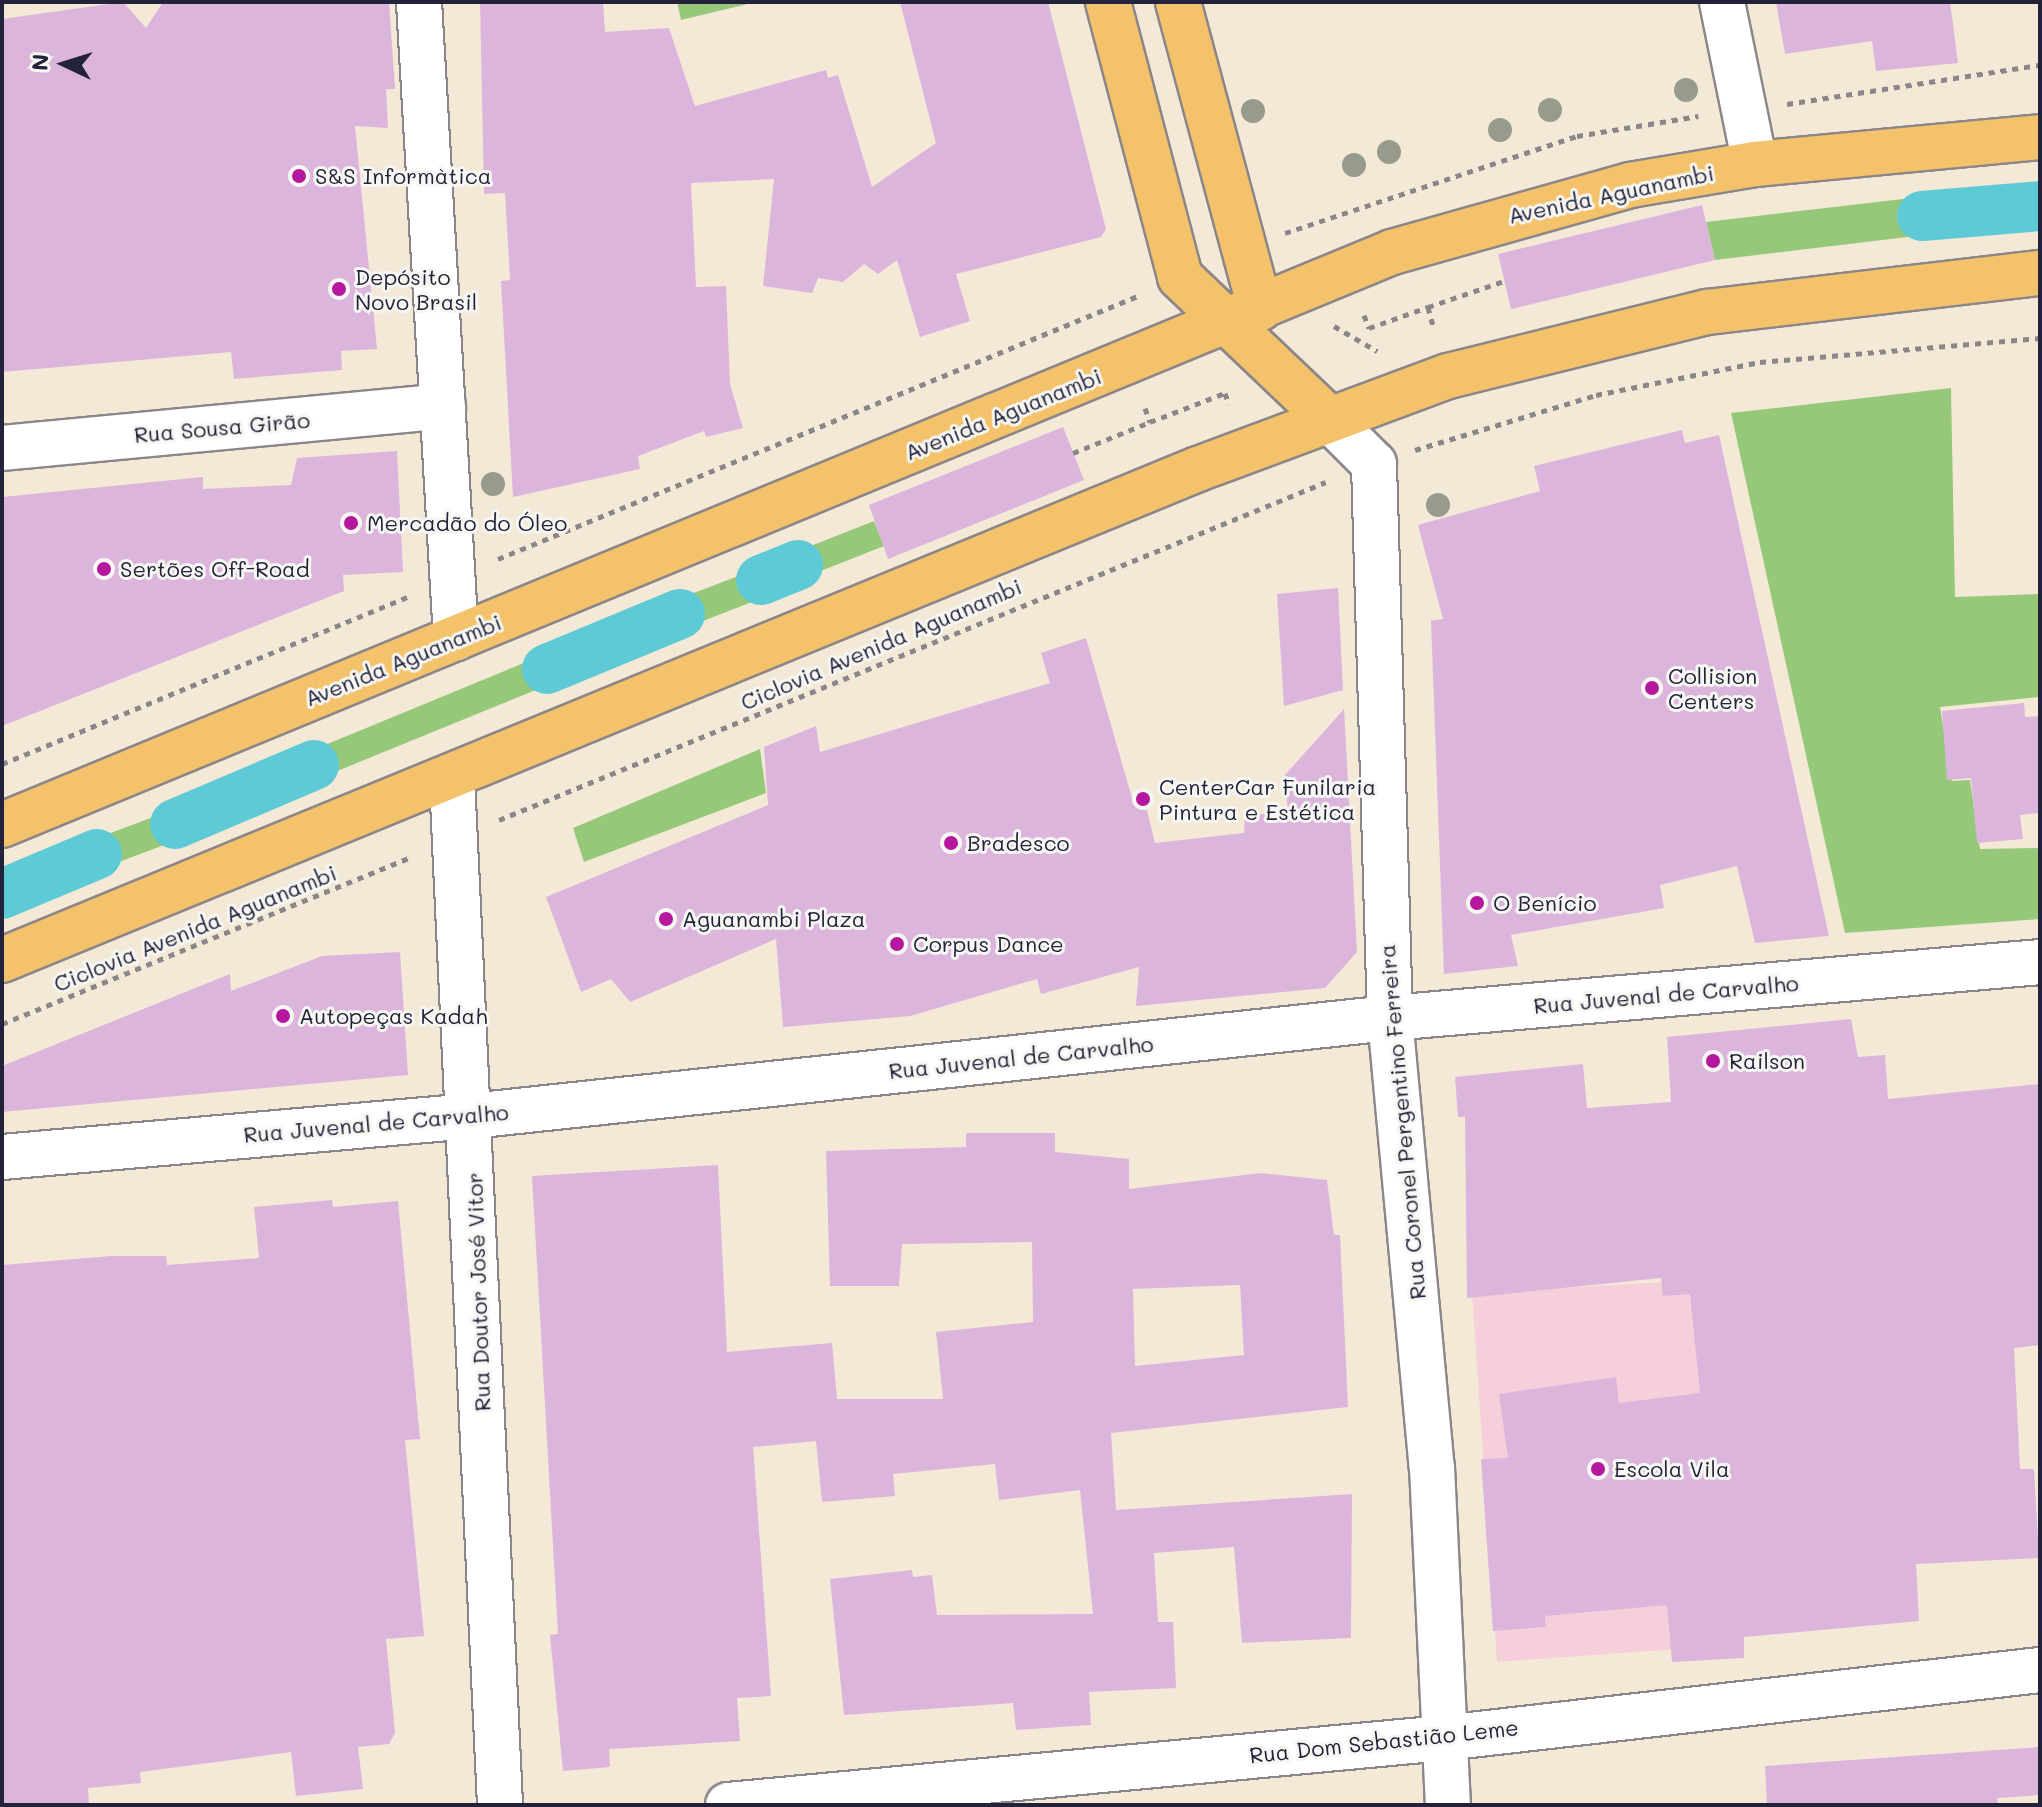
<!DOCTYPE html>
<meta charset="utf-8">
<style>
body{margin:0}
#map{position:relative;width:2042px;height:1807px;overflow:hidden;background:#f4e9d7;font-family:Mali,sans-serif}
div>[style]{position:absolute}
.built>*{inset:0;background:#f5cfda}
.green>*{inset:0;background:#96c879}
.canal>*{height:50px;margin:-25px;padding:0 25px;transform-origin:25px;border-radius:25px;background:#5ecad6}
.building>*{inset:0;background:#dcb5dc}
.path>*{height:5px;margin-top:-2.5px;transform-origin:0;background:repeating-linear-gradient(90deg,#8b8689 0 6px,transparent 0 12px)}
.roads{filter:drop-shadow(2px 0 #8b8689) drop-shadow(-2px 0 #8b8689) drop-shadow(0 2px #8b8689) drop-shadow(0 -2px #8b8689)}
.minor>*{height:44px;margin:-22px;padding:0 22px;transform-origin:22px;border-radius:22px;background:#fff}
.major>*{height:44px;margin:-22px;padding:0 22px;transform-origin:22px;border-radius:22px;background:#f4c26a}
.trees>*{width:24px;height:24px;margin:-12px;border-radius:50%;background:#979b8d}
.dots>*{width:22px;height:22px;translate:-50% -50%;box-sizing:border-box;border:4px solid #f6f6f2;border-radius:50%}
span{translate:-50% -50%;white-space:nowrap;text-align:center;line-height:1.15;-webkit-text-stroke:6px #f6f6f2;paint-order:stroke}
.poi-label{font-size:22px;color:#22223b}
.left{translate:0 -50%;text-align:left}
.street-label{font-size:22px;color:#22223b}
.frame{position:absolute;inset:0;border:4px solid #22223b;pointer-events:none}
.north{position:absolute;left:24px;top:24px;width:80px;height:80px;-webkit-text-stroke:6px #f6f6f2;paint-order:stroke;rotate:274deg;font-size:22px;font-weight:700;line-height:32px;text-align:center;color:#22223b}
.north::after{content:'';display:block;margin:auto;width:28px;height:36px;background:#22223b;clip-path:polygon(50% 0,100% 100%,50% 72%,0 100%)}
</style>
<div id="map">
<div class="built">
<i style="clip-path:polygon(1703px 1280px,1720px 1646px,1497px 1662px,1472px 1293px)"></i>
</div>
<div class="green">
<i style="clip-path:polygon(677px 2px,756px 2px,681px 20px)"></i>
<i style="clip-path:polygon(1920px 197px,1924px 235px,1715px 260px,1706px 222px)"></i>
<i style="clip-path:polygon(1951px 388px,1955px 597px,2040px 594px,2040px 697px,1940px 707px,1952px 781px,1970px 780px,1980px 849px,2040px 848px,2040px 919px,1845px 933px,1731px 413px)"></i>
<i style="clip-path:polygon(874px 521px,884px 546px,803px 578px,793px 553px)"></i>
<i style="clip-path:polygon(757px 569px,767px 596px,685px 628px,675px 600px)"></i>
<i style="clip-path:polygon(541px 656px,553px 683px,320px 778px,308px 752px)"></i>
<i style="clip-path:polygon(760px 749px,766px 793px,584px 862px,573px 828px)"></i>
<i style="clip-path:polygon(169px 811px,180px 839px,103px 868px,92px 840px)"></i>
</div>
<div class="canal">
<i style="left:1922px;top:216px;width:118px;rotate:-4.8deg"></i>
<i style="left:761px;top:580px;width:40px;rotate:-22deg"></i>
<i style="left:547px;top:669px;width:144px;rotate:-22.5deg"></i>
<i style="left:175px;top:824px;width:151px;rotate:-23deg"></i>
<i style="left:2px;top:894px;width:103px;rotate:-22.8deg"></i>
</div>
<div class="building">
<i style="clip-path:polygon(123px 2px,146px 28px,163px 2px,389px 2px,395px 89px,386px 89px,388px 128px,355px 126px,377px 349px,341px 351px,342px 370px,234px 379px,231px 352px,2px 372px,2px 19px)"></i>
<i style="clip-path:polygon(480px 2px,603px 2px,605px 32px,669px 28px,695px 106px,826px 70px,828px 78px,838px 75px,872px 187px,936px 143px,900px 2px,1048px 2px,1106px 229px,1101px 237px,956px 274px,970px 321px,920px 337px,897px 260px,878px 274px,864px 264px,843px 282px,818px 278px,812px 293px,763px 286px,774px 179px,691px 183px,696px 287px,726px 286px,730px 384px,743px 428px,706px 437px,704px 431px,638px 456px,640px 469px,513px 497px,501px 281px,510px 280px,505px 193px,484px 194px)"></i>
<i style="clip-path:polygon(1776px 2px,1950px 2px,1958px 63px,1876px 71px,1872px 41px,1785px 54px)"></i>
<i style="clip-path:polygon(1702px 205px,1715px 260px,1511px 309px,1498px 254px)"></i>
<i style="clip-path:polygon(1063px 427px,1084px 480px,888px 559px,869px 505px)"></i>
<i style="clip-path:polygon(1682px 430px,1685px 443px,1719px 435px,1829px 936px,1755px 943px,1737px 866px,1660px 885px,1664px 908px,1511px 935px,1518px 966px,1444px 974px,1431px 621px,1443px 619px,1418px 525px,1540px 491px,1534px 466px)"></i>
<i style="clip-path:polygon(397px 451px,403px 572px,343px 575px,344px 591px,2px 726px,2px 497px,203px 477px,203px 489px,291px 485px,297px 458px)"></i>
<i style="clip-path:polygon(1338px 588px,1343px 690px,1284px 706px,1277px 594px)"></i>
<i style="clip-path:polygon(1086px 638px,1134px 805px,1145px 802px,1155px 843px,1244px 833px,1245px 815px,1288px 813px,1285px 775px,1344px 709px,1357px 952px,1325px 988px,1136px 1006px,1139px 967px,1041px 994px,1037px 979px,910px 1016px,783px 1027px,776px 939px,630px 1002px,611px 979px,581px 992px,546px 897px,768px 805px,764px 747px,816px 726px,820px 752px,1050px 683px,1041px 653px)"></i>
<i style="clip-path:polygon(2024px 703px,2025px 717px,2040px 716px,2040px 813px,2020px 815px,2023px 839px,1977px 843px,1971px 778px,1947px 780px,1942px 711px)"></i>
<i style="clip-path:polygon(400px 952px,408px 1075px,2px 1112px,2px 1066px,230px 974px,231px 991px,322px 956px)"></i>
<i style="clip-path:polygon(1851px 1019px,1858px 1057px,1885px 1055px,1888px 1099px,2040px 1084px,2040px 1345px,2014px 1348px,2020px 1469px,2034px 1469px,2039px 1558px,1916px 1564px,1919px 1621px,1744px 1637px,1744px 1658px,1672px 1662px,1667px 1605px,1545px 1616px,1546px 1627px,1493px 1631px,1481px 1459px,1508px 1458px,1499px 1394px,1616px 1377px,1619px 1403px,1700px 1393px,1690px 1294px,1663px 1296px,1661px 1278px,1467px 1298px,1465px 1117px,1458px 1117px,1455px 1077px,1583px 1064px,1587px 1108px,1671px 1102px,1667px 1037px)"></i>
<i style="clip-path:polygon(evenodd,966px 1133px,1055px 1133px,1055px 1152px,1129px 1159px,1129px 1189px,1261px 1173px,1327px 1180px,1334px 1235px,1340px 1235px,1348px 1407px,1111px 1433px,1116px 1510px,1352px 1494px,1351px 1638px,1242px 1643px,1234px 1547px,1154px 1553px,1158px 1622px,1173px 1622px,1176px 1688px,1089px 1692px,1091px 1725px,1016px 1730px,1013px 1703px,844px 1715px,830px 1579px,912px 1570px,913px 1577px,932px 1575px,937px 1615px,1093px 1614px,1080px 1490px,999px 1500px,995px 1464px,893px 1474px,895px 1496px,822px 1502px,816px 1441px,753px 1447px,771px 1696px,737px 1698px,740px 1741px,609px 1749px,610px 1767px,563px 1771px,550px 1635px,558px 1634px,532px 1176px,718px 1165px,727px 1352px,832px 1343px,837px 1399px,943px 1399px,936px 1332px,1033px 1322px,1032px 1242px,902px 1244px,899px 1286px,830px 1286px,826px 1151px,966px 1147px,966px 1133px,1240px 1285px,1244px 1355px,1135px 1366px,1133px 1289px,1240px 1285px)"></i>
<i style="clip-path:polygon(332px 1200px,333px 1207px,398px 1201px,420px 1439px,405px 1440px,424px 1636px,386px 1639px,395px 1733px,389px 1744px,358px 1747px,363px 1789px,296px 1796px,291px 1752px,140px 1772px,141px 1783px,88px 1788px,89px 1805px,2px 1805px,2px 1265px,111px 1256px,166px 1256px,167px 1265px,259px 1258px,254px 1207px)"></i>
<i style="clip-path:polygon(2040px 1747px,2040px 1795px,1997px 1798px,1998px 1805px,1767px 1805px,1765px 1766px)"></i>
</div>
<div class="path">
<i style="left:1787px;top:104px;width:256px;rotate:-8.8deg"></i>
<i style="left:1285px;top:233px;width:308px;rotate:-18.4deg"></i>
<i style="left:1577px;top:136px;width:123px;rotate:-9.4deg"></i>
<i style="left:1428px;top:307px;width:80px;rotate:-18.9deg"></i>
<i style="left:1364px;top:315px;width:14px;rotate:69deg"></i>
<i style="left:1369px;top:328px;width:63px;rotate:-19.6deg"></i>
<i style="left:1428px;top:307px;width:24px;rotate:75deg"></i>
<i style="left:1334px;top:326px;width:50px;rotate:30.2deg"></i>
<i style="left:1145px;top:408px;width:15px;rotate:70deg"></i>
<i style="left:1150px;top:422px;width:80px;rotate:-21.1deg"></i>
<i style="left:1225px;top:393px;width:12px;rotate:70deg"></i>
<i style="left:1415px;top:450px;width:189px;rotate:-16.9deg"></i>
<i style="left:1596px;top:395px;width:167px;rotate:-11.4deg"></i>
<i style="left:1760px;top:362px;width:281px;rotate:-4.9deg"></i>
<i style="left:1073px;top:453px;width:83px;rotate:-21.9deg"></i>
<i style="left:498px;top:559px;width:694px;rotate:-22.35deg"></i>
<i style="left:2px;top:764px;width:439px;rotate:-22.4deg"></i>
<i style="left:499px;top:820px;width:893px;rotate:-22.23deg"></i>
<i style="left:2px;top:1024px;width:439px;rotate:-22.2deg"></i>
</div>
<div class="roads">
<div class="minor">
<i style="left:419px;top:2px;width:637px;rotate:86.67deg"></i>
<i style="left:1722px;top:2px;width:165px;rotate:78.5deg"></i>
<i style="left:1330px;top:420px;width:62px;rotate:45deg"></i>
<i style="left:1374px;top:464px;width:554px;rotate:88.35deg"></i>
<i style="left:1390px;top:1018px;width:451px;rotate:84.7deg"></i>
<i style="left:1432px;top:1467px;width:338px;rotate:87.3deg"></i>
<i style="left:2px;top:448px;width:443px;rotate:-5.4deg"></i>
<i style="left:452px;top:779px;width:1027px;rotate:87.32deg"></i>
<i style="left:2px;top:1157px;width:471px;rotate:-5deg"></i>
<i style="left:471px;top:1116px;width:924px;rotate:-6.09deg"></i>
<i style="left:1390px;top:1018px;width:652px;rotate:-4.92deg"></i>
<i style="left:728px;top:1805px;width:719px;rotate:-5.35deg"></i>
<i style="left:1444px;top:1738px;width:600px;rotate:-6.51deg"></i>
</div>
<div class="major">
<i style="left:1108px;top:2px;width:284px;rotate:75.3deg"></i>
<i style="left:1180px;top:277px;width:207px;rotate:43.6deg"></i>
<i style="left:1178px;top:2px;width:317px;rotate:75deg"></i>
<i style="left:2px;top:825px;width:1503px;rotate:-22.4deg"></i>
<i style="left:1392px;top:252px;width:247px;rotate:-15.7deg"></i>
<i style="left:1630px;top:185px;width:127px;rotate:-9.5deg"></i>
<i style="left:1755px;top:164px;width:286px;rotate:-5.4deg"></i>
<i style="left:2px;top:960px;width:1293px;rotate:-22.32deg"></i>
<i style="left:1198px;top:469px;width:267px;rotate:-20.4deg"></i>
<i style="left:1448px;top:376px;width:267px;rotate:-13.9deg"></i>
<i style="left:1707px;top:312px;width:335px;rotate:-6.7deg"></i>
</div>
</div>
<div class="trees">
<i style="left:1686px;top:90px"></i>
<i style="left:1550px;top:110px"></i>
<i style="left:1253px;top:111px"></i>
<i style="left:1500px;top:130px"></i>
<i style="left:1389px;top:152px"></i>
<i style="left:1354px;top:165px"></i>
<i style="left:493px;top:484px"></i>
<i style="left:1438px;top:505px"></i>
</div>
<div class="dots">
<i style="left:299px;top:176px;background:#b5179e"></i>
<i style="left:339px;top:289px;background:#b5179e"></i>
<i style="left:351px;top:523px;background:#b5179e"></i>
<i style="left:104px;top:569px;background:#b5179e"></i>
<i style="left:1652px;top:688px;background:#b5179e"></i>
<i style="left:1143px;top:799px;background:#b5179e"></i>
<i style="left:951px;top:843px;background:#b5179e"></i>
<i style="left:1477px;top:903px;background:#b5179e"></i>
<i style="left:666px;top:919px;background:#b5179e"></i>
<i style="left:897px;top:944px;background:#b5179e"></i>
<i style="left:283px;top:1016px;background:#b5179e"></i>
<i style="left:1713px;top:1061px;background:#b5179e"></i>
<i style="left:1598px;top:1469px;background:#b5179e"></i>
</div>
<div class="poi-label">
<span class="left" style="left:315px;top:176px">S&amp;S Informàtica</span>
<span class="left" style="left:355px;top:289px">Depósito<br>Novo Brasil</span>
<span class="left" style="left:367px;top:523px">Mercadão do Óleo</span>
<span class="left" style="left:120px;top:569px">Sertões Off-Road</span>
<span class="left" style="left:1668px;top:688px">Collision<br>Centers</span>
<span class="left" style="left:1159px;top:799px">CenterCar Funilaria<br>Pintura e Estética</span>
<span class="left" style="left:967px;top:843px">Bradesco</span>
<span class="left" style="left:1493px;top:903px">O Benício</span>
<span class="left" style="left:682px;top:919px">Aguanambi Plaza</span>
<span class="left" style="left:913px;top:944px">Corpus Dance</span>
<span class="left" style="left:299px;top:1016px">Autopeças Kadah</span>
<span class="left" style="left:1729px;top:1061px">Railson</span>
<span class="left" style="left:1614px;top:1469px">Escola Vila</span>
</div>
<div class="street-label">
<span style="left:1611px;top:194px;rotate:-12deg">Avenida Aguanambi</span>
<span style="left:1003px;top:414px;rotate:-22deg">Avenida Aguanambi</span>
<span style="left:222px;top:427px;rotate:-5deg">Rua Sousa Girão</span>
<span style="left:881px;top:644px;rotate:-23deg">Ciclovia Avenida Aguanambi</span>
<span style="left:403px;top:660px;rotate:-22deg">Avenida Aguanambi</span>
<span style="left:195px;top:928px;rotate:-22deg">Ciclovia Avenida Aguanambi</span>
<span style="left:1666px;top:994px;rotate:-5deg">Rua Juvenal de Carvalho</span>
<span style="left:1021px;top:1057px;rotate:-6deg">Rua Juvenal de Carvalho</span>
<span style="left:1402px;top:1122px;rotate:-95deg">Rua Coronel Pergentino Ferreira</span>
<span style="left:376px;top:1123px;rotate:-5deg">Rua Juvenal de Carvalho</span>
<span style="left:478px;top:1292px;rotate:-92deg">Rua Doutor José Vitor</span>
<span style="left:1384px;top:1741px;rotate:-6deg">Rua Dom Sebastião Leme</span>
</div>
<div class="frame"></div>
<div class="north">N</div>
</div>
